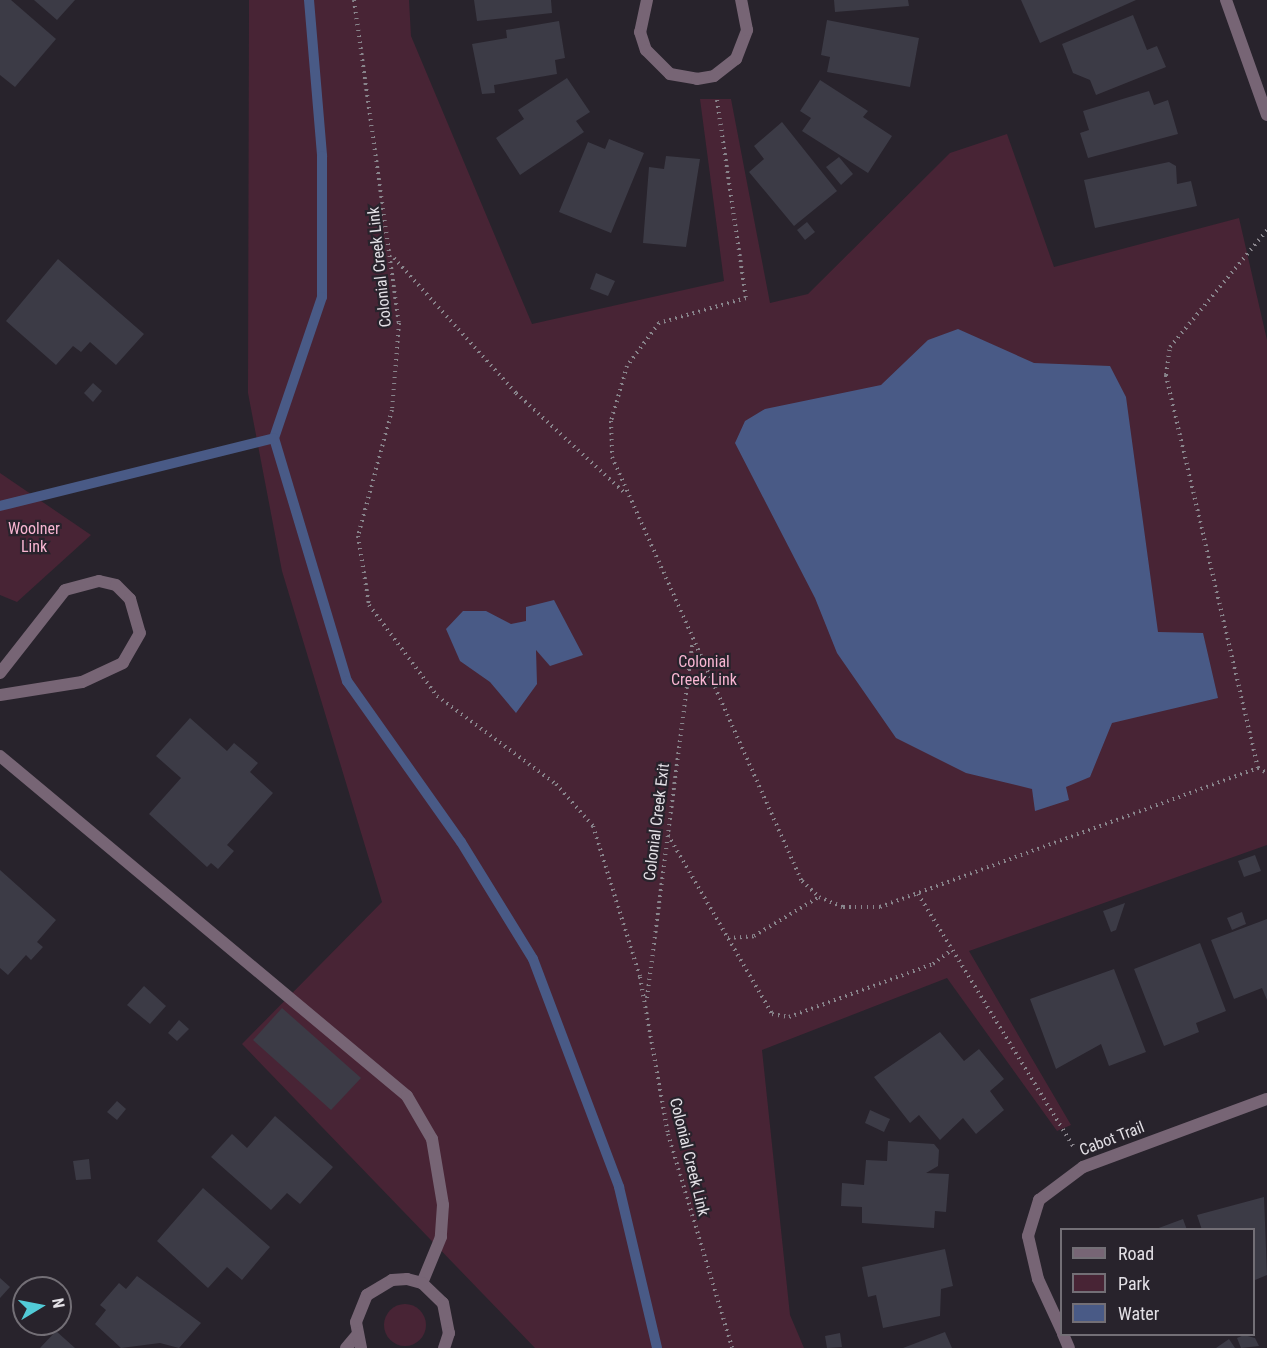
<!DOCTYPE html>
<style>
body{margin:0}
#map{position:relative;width:1267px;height:1348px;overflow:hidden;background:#28232c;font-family:"Roboto Condensed",sans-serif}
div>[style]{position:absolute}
.green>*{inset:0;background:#482435}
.round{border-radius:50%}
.water>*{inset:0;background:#495a86}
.stream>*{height:10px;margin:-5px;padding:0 5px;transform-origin:5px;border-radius:5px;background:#495a86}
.building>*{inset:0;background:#3c3b46}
.path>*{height:4px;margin-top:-2px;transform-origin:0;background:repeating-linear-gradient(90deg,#88848b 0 1.5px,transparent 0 6px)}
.lane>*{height:12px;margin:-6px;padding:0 6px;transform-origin:6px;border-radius:6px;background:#776575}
.street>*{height:12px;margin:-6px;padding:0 6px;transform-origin:6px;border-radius:6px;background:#776575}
span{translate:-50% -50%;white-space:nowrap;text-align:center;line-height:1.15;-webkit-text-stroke:4.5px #28232c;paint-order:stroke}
.street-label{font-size:16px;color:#e3e0e6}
.park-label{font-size:16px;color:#f8b6d2}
.legend{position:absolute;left:1060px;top:1228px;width:195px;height:108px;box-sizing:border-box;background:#28232c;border:2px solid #736f76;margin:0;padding:8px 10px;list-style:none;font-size:18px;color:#e3e0e6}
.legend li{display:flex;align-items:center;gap:12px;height:30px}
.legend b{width:30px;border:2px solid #736f76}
.north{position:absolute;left:12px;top:1276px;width:60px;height:60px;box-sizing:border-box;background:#28232c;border:2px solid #736f76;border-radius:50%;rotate:80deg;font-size:16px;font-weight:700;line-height:24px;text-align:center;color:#e3e0e6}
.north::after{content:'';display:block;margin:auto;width:21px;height:27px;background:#52cbd7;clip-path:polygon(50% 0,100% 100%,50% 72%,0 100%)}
</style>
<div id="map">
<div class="green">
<i style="clip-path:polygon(249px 0,409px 0,411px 36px,532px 324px,724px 281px,700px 99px,731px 99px,770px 303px,808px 294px,950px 153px,1007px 134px,1054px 267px,1239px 218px,1267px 340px,1267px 845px,969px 951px,1071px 1125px,1057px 1131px,947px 978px,762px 1050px,790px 1315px,804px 1348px,535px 1348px,242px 1044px,382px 902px,282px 571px,248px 393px)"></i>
<i style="clip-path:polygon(0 473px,91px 535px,17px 602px,0 595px)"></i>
<i class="round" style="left:384px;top:1304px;width:42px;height:42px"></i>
</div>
<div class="water">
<i style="clip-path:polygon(958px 329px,1034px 363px,1110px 366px,1126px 397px,1158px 632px,1203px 633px,1218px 698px,1112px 723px,1090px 777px,1066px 787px,1069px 800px,1035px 811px,1032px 789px,966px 773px,896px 738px,837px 653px,815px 598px,735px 443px,745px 421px,765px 409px,881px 385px,928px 340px)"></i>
<i style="clip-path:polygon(554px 600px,583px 655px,550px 666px,536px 650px,537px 684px,516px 713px,490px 682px,460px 661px,446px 629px,463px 611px,486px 611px,511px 624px,526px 621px,526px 607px)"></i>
</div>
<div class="stream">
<i style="left:309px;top:0;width:157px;rotate:85.2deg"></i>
<i style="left:322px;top:156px;width:141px;rotate:90deg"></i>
<i style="left:322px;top:297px;width:149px;rotate:108.8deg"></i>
<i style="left:274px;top:438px;width:254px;rotate:73.3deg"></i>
<i style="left:347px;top:681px;width:197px;rotate:54.7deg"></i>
<i style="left:461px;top:842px;width:137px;rotate:58.4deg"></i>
<i style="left:533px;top:959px;width:244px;rotate:69.3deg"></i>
<i style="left:619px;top:1187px;width:165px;rotate:76.7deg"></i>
<i style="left:0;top:506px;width:282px;rotate:-13.9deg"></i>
</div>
<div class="building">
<i style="clip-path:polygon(0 0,11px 0,56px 39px,15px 87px,0 75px)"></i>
<i style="clip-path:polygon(34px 0,75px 0,57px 20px)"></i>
<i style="clip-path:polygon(474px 0,551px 0,552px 13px,477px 21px)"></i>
<i style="clip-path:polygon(834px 0,908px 0,909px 6px,835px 12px)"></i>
<i style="clip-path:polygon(1021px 0,1136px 0,1040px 43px)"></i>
<i style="clip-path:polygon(1133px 15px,1147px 50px,1157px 46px,1166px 67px,1096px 95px,1090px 80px,1073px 73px,1062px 44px)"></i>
<i style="clip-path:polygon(827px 20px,919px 38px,910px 87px,827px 72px,830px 57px,821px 55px)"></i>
<i style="clip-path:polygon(559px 21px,565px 58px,555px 60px,557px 74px,494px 85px,495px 93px,482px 94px,472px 44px,507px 38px,506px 30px)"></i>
<i style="clip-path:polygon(567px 78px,590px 112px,576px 121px,584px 132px,520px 175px,496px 138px,524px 119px,518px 110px)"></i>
<i style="clip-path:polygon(820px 80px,868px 111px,863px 117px,892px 136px,868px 173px,802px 131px,811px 118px,800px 111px)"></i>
<i style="clip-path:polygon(1149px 91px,1154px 105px,1168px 100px,1178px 134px,1088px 158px,1080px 133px,1089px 130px,1083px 111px)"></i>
<i style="clip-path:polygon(782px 122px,837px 191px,794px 226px,749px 172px,764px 159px,754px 146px)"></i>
<i style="clip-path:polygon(609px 139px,644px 153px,611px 233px,559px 212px,588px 142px,605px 149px)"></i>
<i style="clip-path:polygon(666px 156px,700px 159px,686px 247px,643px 243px,649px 167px,664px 169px)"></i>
<i style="clip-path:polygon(839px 157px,853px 174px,841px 185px,826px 167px)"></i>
<i style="clip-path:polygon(1169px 162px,1176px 166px,1177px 184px,1191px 181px,1197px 206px,1095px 228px,1084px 180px)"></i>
<i style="clip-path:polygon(807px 222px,815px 232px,805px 240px,797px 230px)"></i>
<i style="clip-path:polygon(58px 259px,144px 334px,116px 365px,90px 342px,81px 352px,73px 346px,56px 365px,6px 321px)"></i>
<i style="clip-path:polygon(596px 273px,615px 281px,608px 296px,590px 289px)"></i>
<i style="clip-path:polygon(93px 383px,102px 391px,93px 402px,84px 393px)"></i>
<i style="clip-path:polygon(190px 718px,227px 751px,234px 743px,258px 763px,250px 772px,273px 793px,227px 845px,234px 851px,218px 869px,211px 863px,207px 867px,149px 814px,181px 778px,156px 756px)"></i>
<i style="clip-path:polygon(1255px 855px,1261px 871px,1244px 877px,1238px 861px)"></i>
<i style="clip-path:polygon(0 870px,56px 920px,37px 942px,43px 947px,31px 960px,26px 955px,8px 975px,0 968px)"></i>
<i style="clip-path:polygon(1125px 903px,1116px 930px,1111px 932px,1103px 911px)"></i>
<i style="clip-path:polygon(1242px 912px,1246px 924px,1232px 930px,1227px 918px)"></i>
<i style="clip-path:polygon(1267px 919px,1267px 1000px,1262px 988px,1234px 999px,1211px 940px)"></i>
<i style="clip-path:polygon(1200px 943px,1226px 1011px,1196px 1023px,1199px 1032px,1164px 1046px,1134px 969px)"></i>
<i style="clip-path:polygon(1114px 969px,1146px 1052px,1109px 1066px,1101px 1044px,1056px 1069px,1030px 999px)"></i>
<i style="clip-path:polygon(144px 986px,166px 1006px,150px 1024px,127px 1005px)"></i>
<i style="clip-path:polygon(282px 1008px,361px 1078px,331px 1110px,253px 1040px)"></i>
<i style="clip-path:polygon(179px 1020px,189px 1029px,177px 1041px,168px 1033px)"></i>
<i style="clip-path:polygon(940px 1032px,964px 1061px,979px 1049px,1004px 1079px,990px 1091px,1004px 1110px,976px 1134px,963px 1118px,940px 1140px,919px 1115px,910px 1123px,874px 1077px)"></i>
<i style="clip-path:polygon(117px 1101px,126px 1109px,117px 1120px,107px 1112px)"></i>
<i style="clip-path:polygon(870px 1110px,890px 1119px,884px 1132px,865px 1123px)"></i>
<i style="clip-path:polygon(275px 1116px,333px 1167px,300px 1204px,287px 1193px,271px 1210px,211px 1157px,232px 1134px,247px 1148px)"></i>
<i style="clip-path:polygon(888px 1141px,934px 1144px,939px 1150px,938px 1166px,926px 1173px,949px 1174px,946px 1212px,935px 1211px,934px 1228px,862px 1223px,862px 1207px,841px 1206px,842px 1183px,864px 1185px,866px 1160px,887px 1161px)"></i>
<i style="clip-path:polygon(89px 1159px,91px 1179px,76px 1180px,73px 1161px)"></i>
<i style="clip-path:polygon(203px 1188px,270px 1247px,242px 1280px,227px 1267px,208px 1288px,157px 1241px)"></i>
<i style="clip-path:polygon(1264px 1197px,1267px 1275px,1255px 1280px,1254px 1230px,1202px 1230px,1197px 1215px)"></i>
<i style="clip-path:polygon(1183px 1219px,1187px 1230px,1156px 1230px,1156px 1229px)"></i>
<i style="clip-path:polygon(945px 1249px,953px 1286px,941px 1289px,940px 1316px,883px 1328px,876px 1295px,868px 1297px,862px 1267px)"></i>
<i style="clip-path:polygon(137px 1276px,201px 1323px,179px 1348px,160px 1343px,121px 1348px,95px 1324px,106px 1310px,100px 1305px,119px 1283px,126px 1289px)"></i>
<i style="clip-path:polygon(0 1278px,10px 1287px,0 1298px)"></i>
<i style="clip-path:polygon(56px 1331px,75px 1348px,40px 1348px)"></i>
<i style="clip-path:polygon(945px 1332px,952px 1348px,903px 1348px)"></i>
<i style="clip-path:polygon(840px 1333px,842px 1347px,827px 1348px,825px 1336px)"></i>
<i style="clip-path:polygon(1244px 1335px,1255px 1338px,1259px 1346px,1241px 1348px,1237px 1338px)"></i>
<i style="clip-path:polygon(1229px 1339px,1235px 1348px,1216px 1348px)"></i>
</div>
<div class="path">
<i style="left:354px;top:0;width:326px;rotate:82.1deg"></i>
<i style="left:399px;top:323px;width:87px;rotate:94.6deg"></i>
<i style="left:392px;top:410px;width:131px;rotate:105.1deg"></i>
<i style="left:358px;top:536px;width:70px;rotate:80.9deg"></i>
<i style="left:369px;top:605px;width:114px;rotate:53.2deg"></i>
<i style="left:437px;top:696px;width:148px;rotate:36.5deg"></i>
<i style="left:556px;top:784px;width:56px;rotate:48.6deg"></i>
<i style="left:593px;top:826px;width:158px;rotate:72.7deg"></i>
<i style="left:640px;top:977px;width:159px;rotate:79.9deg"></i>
<i style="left:668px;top:1134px;width:223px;rotate:73.3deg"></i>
<i style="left:717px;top:100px;width:200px;rotate:81.7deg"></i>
<i style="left:746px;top:298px;width:91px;rotate:164deg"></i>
<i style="left:659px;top:323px;width:54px;rotate:126.7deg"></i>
<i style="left:627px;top:366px;width:57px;rotate:106.2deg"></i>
<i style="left:611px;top:421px;width:36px;rotate:88deg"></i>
<i style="left:612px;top:457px;width:465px;rotate:65.9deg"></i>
<i style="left:802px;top:881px;width:23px;rotate:43deg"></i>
<i style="left:819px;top:897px;width:26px;rotate:23deg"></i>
<i style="left:843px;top:907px;width:37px"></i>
<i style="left:880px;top:907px;width:403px;rotate:-20.2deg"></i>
<i style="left:1258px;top:768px;width:10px;rotate:29deg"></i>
<i style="left:394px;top:258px;width:182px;rotate:47.9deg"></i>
<i style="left:516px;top:393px;width:149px;rotate:42.6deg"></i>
<i style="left:1258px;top:768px;width:404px;rotate:-103.2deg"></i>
<i style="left:1166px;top:375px;width:28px;rotate:-82deg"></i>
<i style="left:1170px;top:347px;width:152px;rotate:-50.3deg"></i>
<i style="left:668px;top:835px;width:207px;rotate:59.8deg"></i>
<i style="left:772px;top:1014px;width:17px;rotate:10deg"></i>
<i style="left:789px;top:1017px;width:153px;rotate:-20.2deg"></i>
<i style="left:933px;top:964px;width:20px;rotate:-37deg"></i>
<i style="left:918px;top:894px;width:296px;rotate:58.4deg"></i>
<i style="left:728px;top:938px;width:26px;rotate:-4deg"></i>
<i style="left:754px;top:936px;width:76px;rotate:-31deg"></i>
<i style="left:647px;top:998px;width:356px;rotate:-82.7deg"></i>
</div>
<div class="lane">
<i style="left:0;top:756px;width:530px;rotate:39.87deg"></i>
<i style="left:407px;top:1096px;width:50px;rotate:59.8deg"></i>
<i style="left:432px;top:1139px;width:67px;rotate:80.5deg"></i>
<i style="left:443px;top:1205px;width:32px;rotate:94deg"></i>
<i style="left:441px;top:1237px;width:50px;rotate:112.4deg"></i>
</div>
<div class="street">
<i style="left:647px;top:0;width:33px;rotate:102deg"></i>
<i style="left:640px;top:32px;width:19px;rotate:72deg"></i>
<i style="left:646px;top:50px;width:34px;rotate:45deg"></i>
<i style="left:670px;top:74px;width:27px;rotate:10deg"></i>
<i style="left:697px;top:79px;width:17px;rotate:-10deg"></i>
<i style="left:714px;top:76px;width:28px;rotate:-38deg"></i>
<i style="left:736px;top:59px;width:31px;rotate:-69deg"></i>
<i style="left:747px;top:30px;width:31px;rotate:-101deg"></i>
<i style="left:1226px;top:0;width:122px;rotate:70.4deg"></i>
<i style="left:0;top:673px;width:105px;rotate:-51.9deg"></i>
<i style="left:65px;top:590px;width:35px;rotate:-15deg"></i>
<i style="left:99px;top:581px;width:17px;rotate:13deg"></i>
<i style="left:116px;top:585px;width:20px;rotate:45deg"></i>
<i style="left:130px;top:599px;width:35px;rotate:74deg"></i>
<i style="left:140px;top:633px;width:34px;rotate:120deg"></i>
<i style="left:123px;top:663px;width:45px;rotate:155.1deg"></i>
<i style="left:82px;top:682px;width:83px;rotate:171deg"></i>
<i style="left:1062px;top:1331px;width:57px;rotate:-114.8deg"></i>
<i style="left:1038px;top:1279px;width:44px;rotate:-103.1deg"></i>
<i style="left:1028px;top:1236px;width:38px;rotate:-73deg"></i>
<i style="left:1039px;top:1200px;width:55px;rotate:-36.9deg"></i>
<i style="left:1083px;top:1167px;width:196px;rotate:-20.3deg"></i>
<i style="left:1063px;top:1334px;width:15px;rotate:67deg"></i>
<i style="left:346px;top:1348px;width:16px;rotate:-50deg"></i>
<i style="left:361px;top:1348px;width:26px;rotate:-101deg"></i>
<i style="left:356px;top:1322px;width:29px;rotate:-68deg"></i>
<i style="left:367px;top:1295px;width:29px;rotate:-31deg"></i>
<i style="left:392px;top:1280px;width:15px;rotate:-4deg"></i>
<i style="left:407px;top:1279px;width:16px;rotate:15deg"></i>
<i style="left:422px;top:1283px;width:29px;rotate:44deg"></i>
<i style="left:443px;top:1303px;width:31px;rotate:79deg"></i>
<i style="left:449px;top:1333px;width:16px;rotate:108deg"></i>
</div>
<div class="street-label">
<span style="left:380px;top:267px;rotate:-96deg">Colonial Creek Link</span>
<span style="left:657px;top:822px;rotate:-83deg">Colonial Creek Exit</span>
<span style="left:1112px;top:1139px;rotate:-21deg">Cabot Trail</span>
<span style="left:689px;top:1157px;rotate:76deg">Colonial Creek Link</span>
</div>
<div class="park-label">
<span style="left:34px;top:538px">Woolner<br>Link</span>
<span style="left:704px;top:671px">Colonial<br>Creek Link</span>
</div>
<ul class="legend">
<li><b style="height:8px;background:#776575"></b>Road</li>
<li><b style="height:16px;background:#482435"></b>Park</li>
<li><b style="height:16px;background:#495a86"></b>Water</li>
</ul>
<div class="north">N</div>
</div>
